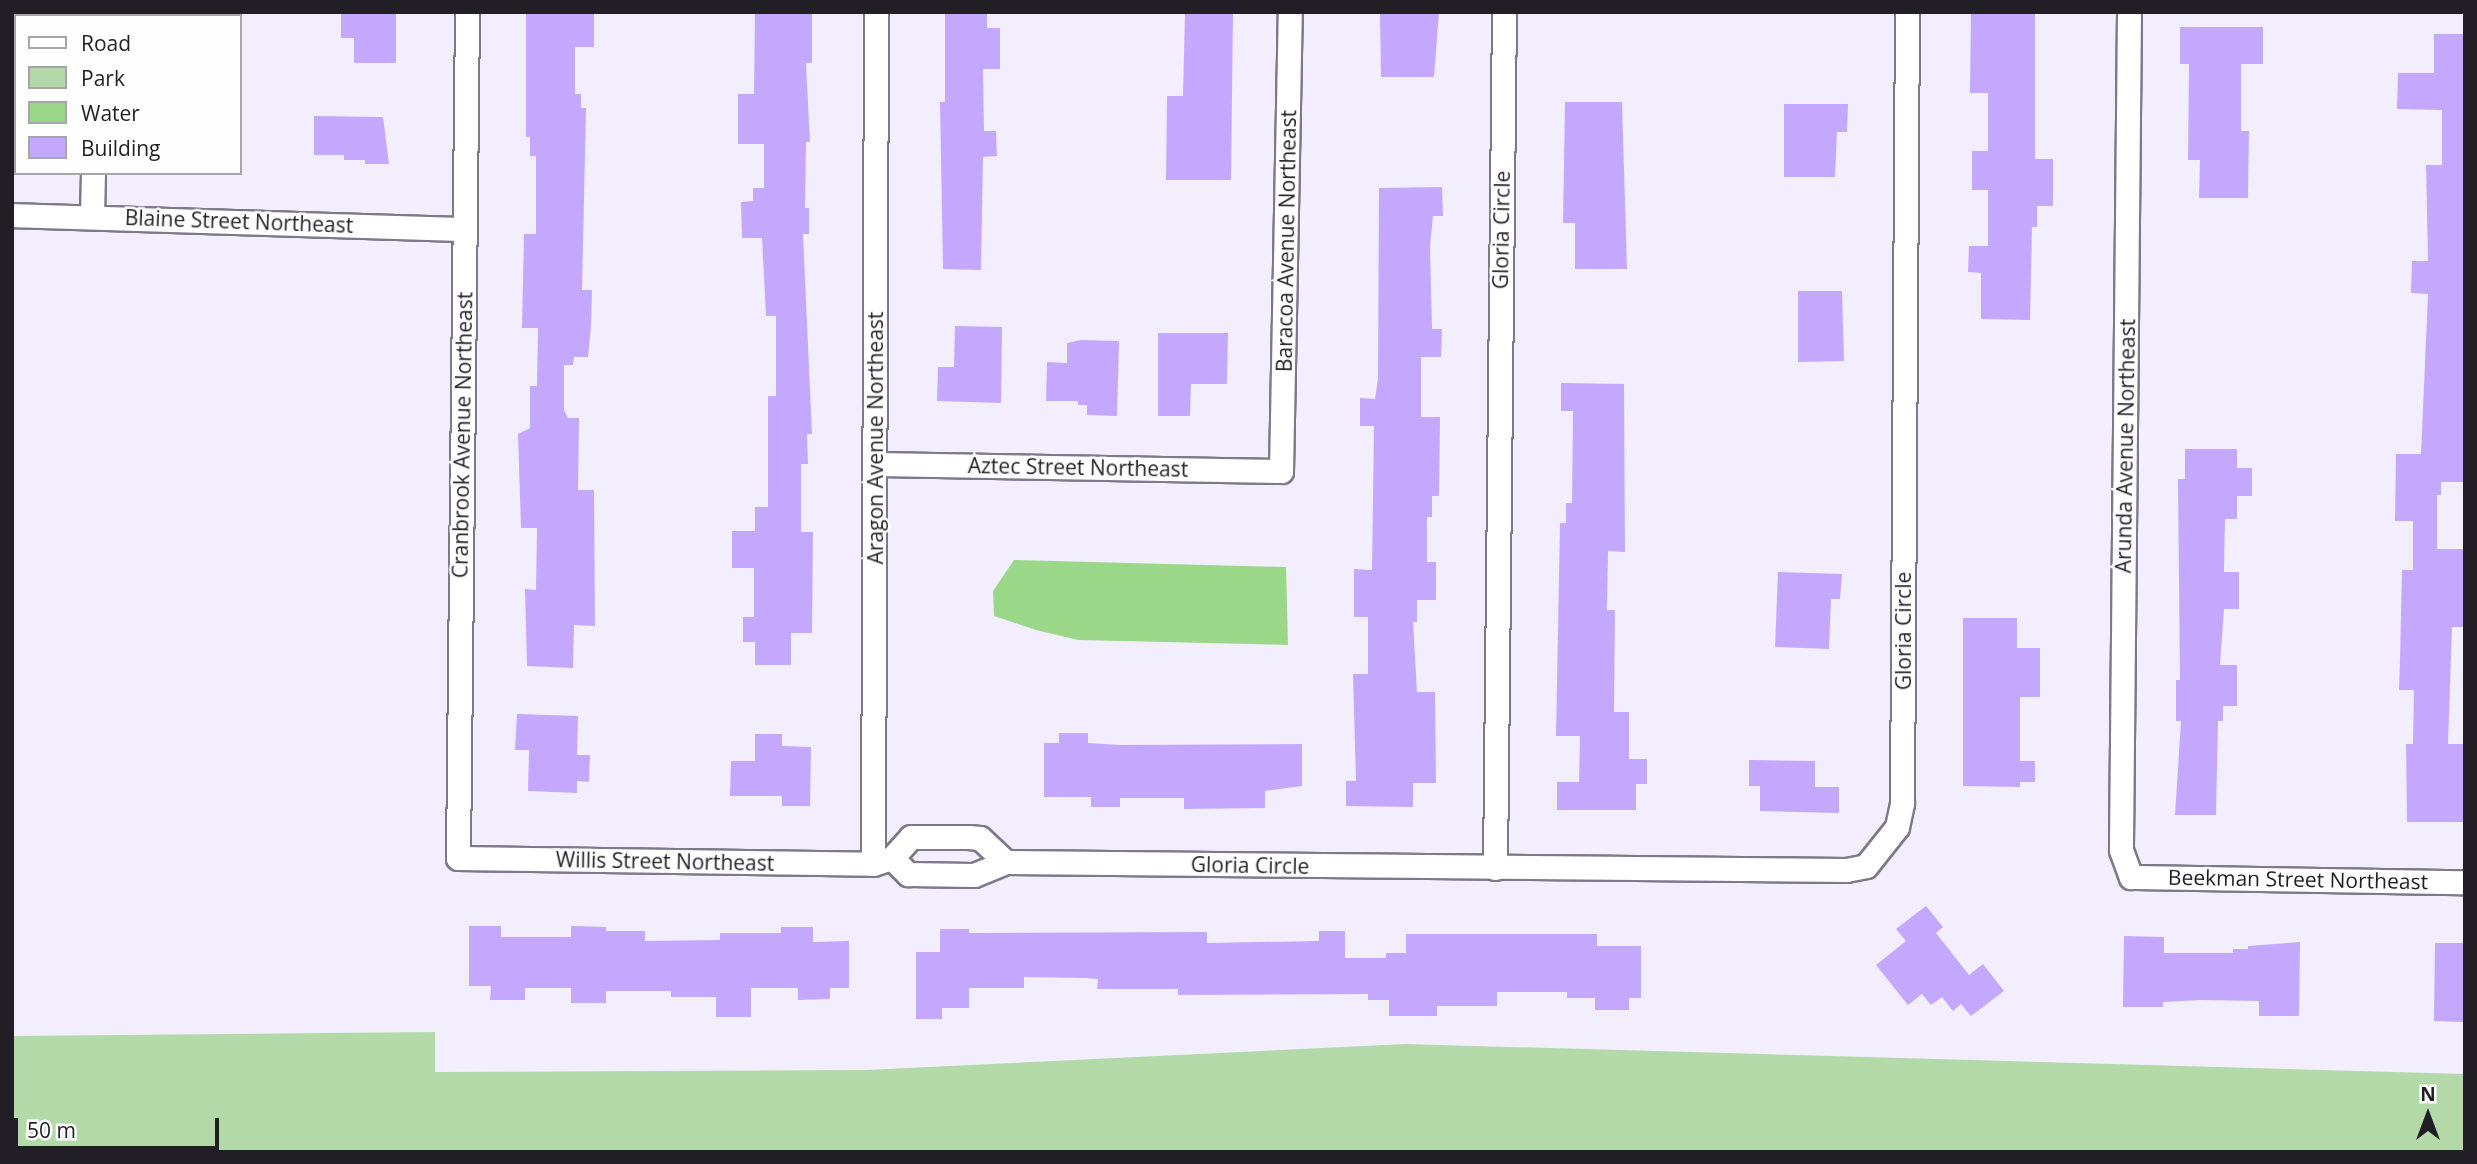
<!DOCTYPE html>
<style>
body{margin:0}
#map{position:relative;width:2477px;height:1164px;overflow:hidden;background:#f2eefd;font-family:"Open Sans",sans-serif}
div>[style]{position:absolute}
.green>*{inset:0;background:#b3d9a8}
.water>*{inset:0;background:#9bd789}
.building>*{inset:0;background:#c3a8fe}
.roads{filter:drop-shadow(2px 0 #7d7989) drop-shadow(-2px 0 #7d7989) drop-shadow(0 2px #7d7989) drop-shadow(0 -2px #7d7989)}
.street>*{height:23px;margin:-11.5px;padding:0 11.5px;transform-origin:11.5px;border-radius:11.5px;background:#fff}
span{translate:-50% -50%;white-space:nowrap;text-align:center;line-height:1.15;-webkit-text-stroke:5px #fefefe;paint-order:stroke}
.street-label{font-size:21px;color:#211f25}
.frame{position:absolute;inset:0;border:14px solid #211f25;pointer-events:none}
.legend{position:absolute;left:14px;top:14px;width:228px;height:161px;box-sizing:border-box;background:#fefefe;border:2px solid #a6a5a7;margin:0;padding:9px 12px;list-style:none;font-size:21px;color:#211f25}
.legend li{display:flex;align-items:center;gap:14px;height:35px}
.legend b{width:35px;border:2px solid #a6a5a7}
.north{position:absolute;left:2393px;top:1080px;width:70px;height:70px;-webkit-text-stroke:5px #fefefe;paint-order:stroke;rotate:0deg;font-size:19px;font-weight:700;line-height:28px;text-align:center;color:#211f25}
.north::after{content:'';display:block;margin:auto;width:24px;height:32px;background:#211f25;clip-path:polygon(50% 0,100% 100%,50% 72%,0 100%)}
.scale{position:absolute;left:14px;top:1118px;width:205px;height:32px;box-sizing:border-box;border:4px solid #211f25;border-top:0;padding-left:9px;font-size:21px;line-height:24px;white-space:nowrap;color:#211f25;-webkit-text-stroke:5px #fefefe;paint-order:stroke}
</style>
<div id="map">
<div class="green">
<i style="clip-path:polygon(435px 1032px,435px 1072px,866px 1070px,1405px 1044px,2465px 1074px,2465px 1152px,12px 1152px,12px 1036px)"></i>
</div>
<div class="water">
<i style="clip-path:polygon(1014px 560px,1286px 567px,1288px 645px,1078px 640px,1036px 630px,994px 616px,993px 591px)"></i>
</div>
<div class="building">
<i style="clip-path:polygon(341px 12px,396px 12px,396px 63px,354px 63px,354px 38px,341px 38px)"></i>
<i style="clip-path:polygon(526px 12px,594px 12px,594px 47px,575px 47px,575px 94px,581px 94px,581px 108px,586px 108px,582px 290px,592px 290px,591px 326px,588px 357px,574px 357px,573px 365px,564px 365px,564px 410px,568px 418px,579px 418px,578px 490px,594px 490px,595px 626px,574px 625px,573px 668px,527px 666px,525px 589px,536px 590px,537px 528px,521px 528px,518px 434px,530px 428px,530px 386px,537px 386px,538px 328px,522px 328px,524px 234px,536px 234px,536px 156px,530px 156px,530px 137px,526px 137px)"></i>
<i style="clip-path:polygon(755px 12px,812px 13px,812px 63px,806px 63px,810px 142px,806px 142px,805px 208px,809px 208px,809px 234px,803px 234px,812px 434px,807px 434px,808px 464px,801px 464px,801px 532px,813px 532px,812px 633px,791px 633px,791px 665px,755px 665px,755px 642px,743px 642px,743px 617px,754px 617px,754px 568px,732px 568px,732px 531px,755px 531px,755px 507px,768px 507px,768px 396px,776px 396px,776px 316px,766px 316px,762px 238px,742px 238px,741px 202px,753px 201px,753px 188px,764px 188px,764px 144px,738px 144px,738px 94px,754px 94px)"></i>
<i style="clip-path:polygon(945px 12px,987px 12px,987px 28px,1000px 28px,1000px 69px,983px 69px,984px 131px,996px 131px,997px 156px,983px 157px,981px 270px,943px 269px,940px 102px,945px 102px)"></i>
<i style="clip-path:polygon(1185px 12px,1233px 12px,1231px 180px,1166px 180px,1167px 96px,1183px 96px)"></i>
<i style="clip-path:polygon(1380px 12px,1439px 12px,1434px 77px,1381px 77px)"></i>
<i style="clip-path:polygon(1971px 12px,2035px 12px,2035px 159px,2053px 159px,2053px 206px,2037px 206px,2037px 227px,2032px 227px,2030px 320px,1981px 319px,1981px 273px,1968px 272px,1969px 246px,1988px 246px,1988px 190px,1972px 190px,1972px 151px,1988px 151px,1988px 93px,1970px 93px)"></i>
<i style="clip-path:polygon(2180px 27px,2263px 27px,2263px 64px,2241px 64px,2241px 131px,2249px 131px,2248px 198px,2199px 198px,2200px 160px,2188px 160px,2189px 64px,2180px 64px)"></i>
<i style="clip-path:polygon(2434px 34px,2465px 34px,2465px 482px,2441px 482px,2441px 495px,2437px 495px,2437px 549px,2465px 549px,2465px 627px,2452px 627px,2448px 744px,2465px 744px,2465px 822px,2407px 822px,2406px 744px,2413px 744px,2414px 690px,2399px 690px,2400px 660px,2402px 570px,2413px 570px,2413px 521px,2395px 521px,2396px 454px,2421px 454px,2428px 294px,2411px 293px,2412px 261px,2428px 261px,2426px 165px,2442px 165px,2442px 110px,2397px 109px,2398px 73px,2434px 73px)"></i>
<i style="clip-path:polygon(1565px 102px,1622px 102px,1627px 269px,1575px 269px,1575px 223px,1563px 223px)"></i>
<i style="clip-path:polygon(1784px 104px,1848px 104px,1847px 132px,1837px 132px,1835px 177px,1784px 177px)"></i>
<i style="clip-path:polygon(314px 116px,383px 117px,389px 164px,365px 164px,365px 160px,344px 160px,344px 155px,314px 155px)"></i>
<i style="clip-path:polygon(1442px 187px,1443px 216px,1433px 216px,1430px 246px,1432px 329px,1442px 329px,1441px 357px,1421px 357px,1421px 417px,1440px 417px,1439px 496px,1432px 496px,1432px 517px,1427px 517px,1427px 562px,1436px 562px,1436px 600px,1417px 600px,1417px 622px,1413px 622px,1417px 692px,1435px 692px,1436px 783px,1413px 783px,1413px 807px,1346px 806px,1346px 781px,1356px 781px,1353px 674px,1368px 674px,1368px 617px,1354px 617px,1354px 569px,1372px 570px,1374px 426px,1360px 426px,1360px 398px,1375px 399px,1378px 379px,1379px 188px)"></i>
<i style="clip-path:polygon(1798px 291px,1842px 291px,1844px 361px,1798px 362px)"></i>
<i style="clip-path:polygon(955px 326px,1002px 327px,1001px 403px,937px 401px,938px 367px,954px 367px)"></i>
<i style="clip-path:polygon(1158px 333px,1228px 333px,1227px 384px,1191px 384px,1190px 416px,1158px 416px)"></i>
<i style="clip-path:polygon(1081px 340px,1119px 341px,1117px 416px,1087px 415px,1087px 405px,1078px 405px,1078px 401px,1046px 401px,1047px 362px,1067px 363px,1067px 343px)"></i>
<i style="clip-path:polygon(1561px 383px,1624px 384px,1625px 552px,1608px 551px,1607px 610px,1615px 610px,1614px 712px,1629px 712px,1629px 759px,1647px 759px,1647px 784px,1636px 784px,1636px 810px,1557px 810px,1557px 782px,1579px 782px,1580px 736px,1556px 736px,1560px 523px,1566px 523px,1566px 503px,1572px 503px,1573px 411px,1561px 411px)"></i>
<i style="clip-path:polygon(2185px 449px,2237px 449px,2237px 468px,2252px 468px,2252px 496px,2237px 496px,2237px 519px,2225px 519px,2224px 572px,2239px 572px,2239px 609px,2224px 609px,2220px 665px,2237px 665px,2237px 706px,2223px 706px,2223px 721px,2218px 721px,2216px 815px,2175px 815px,2181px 721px,2176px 721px,2176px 680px,2180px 680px,2178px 479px,2185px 479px)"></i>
<i style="clip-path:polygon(1778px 572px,1842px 574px,1840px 599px,1831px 599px,1829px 649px,1775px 647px)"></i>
<i style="clip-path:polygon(1963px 618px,2017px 618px,2017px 648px,2040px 648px,2040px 697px,2020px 697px,2020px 761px,2035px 761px,2035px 782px,2020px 782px,2020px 787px,1963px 786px)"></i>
<i style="clip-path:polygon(517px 714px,578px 716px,577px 755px,590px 755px,589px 782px,577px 781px,577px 793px,528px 791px,529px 750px,515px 750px)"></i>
<i style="clip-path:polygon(1059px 733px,1088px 733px,1088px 743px,1120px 745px,1302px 744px,1302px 786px,1265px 791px,1265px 808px,1184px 809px,1184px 798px,1120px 798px,1120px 807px,1091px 807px,1091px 797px,1044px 797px,1044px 743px,1059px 743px)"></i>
<i style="clip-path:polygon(755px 734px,782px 734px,782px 746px,811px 747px,810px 806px,782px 806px,782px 796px,730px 796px,731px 761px,755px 761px)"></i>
<i style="clip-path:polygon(1749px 760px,1815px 761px,1815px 787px,1839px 787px,1839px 813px,1760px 811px,1760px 786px,1749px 786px)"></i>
<i style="clip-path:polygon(1926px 906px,1943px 927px,1936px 933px,1969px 975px,1983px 964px,2004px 991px,1971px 1016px,1961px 1004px,1953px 1011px,1942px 997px,1931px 1005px,1922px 994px,1908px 1005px,1876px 965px,1906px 941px,1896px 929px)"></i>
<i style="clip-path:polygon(469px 926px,501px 926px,501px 937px,571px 937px,571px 926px,606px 927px,606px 931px,645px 931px,645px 941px,720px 940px,720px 933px,781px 933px,781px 927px,813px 927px,813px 942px,849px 941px,849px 988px,830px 988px,830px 999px,798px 1000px,798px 988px,751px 988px,751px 1017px,716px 1017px,716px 997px,671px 997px,671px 991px,606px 991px,606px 1003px,571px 1003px,571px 988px,525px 988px,525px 1000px,490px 1000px,491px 986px,469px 986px)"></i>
<i style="clip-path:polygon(940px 929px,969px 929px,969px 933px,1207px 932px,1207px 943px,1319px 941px,1319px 931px,1345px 931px,1345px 958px,1386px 958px,1386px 953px,1406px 953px,1406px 934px,1597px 934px,1597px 946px,1641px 946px,1641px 998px,1629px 998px,1629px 1010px,1595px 1010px,1595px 998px,1567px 998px,1567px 992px,1497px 992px,1497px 1006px,1437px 1006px,1437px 1016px,1389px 1016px,1389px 1000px,1368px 1000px,1368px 994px,1178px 995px,1178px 989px,1097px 989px,1098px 979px,1086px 978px,1024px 977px,1024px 988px,969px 988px,969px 1008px,942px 1008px,942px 1019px,916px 1019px,916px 952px,940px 952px)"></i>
<i style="clip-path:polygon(2124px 936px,2164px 937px,2164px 953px,2233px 953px,2233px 949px,2248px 949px,2248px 946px,2300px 942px,2299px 1016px,2259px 1016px,2259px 1001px,2201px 1000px,2163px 1002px,2163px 1007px,2123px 1007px)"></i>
<i style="clip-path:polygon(2435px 943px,2465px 943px,2465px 1022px,2434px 1021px)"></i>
</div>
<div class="roads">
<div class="street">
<i style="left:467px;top:12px;width:846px;rotate:90.61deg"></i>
<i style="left:458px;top:858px;width:415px;rotate:0.8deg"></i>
<i style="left:873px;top:864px;width:20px;rotate:-18deg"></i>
<i style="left:892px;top:858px;width:28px;rotate:-48deg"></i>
<i style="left:911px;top:837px;width:57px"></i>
<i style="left:968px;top:837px;width:12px;rotate:5deg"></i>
<i style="left:980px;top:838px;width:35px;rotate:43deg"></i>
<i style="left:2129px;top:12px;width:838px;rotate:90.55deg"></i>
<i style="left:2121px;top:850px;width:29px;rotate:70deg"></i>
<i style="left:2131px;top:877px;width:334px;rotate:0.9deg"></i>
<i style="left:94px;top:16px;width:4px;rotate:-90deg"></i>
<i style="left:12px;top:215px;width:453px;rotate:1.8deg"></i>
<i style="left:92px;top:216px;width:43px;rotate:-88.7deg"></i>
<i style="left:875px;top:464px;width:406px;rotate:1deg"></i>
<i style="left:1281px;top:471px;width:459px;rotate:-88.9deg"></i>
<i style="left:892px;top:858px;width:23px;rotate:45deg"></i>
<i style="left:908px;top:874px;width:66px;rotate:0.9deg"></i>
<i style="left:974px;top:875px;width:35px;rotate:-22deg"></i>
<i style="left:1006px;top:862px;width:840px;rotate:0.55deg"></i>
<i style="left:1846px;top:870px;width:20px;rotate:-11deg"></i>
<i style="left:1866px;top:866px;width:50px;rotate:-51.5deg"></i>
<i style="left:1897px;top:827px;width:25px;rotate:-78deg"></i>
<i style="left:1902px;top:803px;width:791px;rotate:-89.64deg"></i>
<i style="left:873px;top:864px;width:852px;rotate:-89.8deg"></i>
<i style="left:1495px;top:868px;width:856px;rotate:-89.4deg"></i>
</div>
</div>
<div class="street-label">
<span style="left:239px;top:221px;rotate:2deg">Blaine Street Northeast</span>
<span style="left:1501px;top:230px;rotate:-89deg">Gloria Circle</span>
<span style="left:1286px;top:241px;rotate:-89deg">Baracoa Avenue Northeast</span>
<span style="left:462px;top:435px;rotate:-89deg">Cranbrook Avenue Northeast</span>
<span style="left:875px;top:438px;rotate:-90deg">Aragon Avenue Northeast</span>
<span style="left:2125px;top:446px;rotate:-89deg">Arunda Avenue Northeast</span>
<span style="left:1078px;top:467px;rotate:1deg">Aztec Street Northeast</span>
<span style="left:1903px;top:631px;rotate:-90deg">Gloria Circle</span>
<span style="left:665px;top:861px;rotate:1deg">Willis Street Northeast</span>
<span style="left:1250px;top:865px;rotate:1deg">Gloria Circle</span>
<span style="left:2298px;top:879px;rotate:1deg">Beekman Street Northeast</span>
</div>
<div class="frame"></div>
<ul class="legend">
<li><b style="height:9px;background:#fff"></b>Road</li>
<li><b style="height:19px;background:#b3d9a8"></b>Park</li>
<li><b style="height:19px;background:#9bd789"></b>Water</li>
<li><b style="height:19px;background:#c3a8fe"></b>Building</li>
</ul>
<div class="north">N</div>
<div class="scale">50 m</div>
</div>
